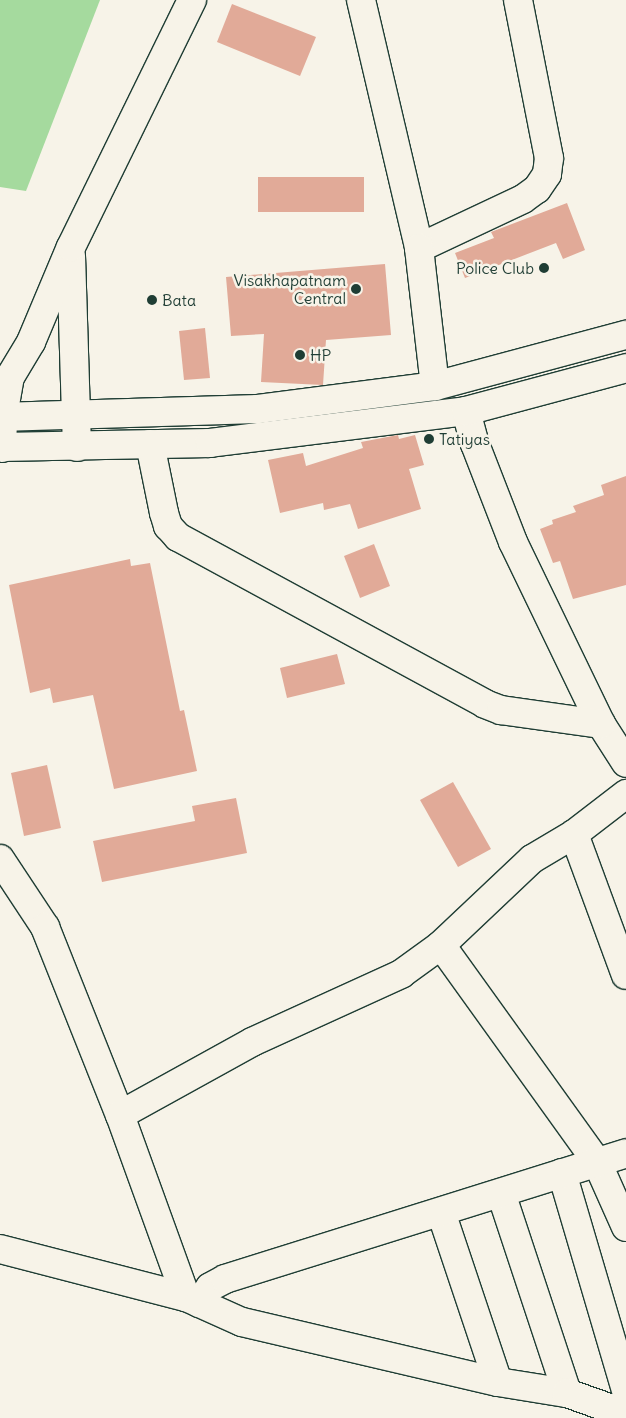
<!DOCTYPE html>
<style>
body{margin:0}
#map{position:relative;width:626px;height:1418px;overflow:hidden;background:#f7f3e8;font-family:Delius,sans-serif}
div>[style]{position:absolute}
.green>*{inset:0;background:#a5da9e}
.building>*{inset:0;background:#e1aa98}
.roads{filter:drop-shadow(1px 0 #1f3d34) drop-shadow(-1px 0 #1f3d34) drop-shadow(0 1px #1f3d34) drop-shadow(0 -1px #1f3d34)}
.minor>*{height:28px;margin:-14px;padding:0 14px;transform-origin:14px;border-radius:14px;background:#f7f3e8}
.tertiary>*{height:28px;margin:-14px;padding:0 14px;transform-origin:14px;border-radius:14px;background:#f7f3e8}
.secondary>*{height:28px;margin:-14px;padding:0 14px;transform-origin:14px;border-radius:14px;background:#f7f3e8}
.dots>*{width:14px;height:14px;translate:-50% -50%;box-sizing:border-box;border:2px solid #f7f3e8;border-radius:50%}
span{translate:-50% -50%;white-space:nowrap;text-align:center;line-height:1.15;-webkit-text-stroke:5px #f7f3e8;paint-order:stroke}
.poi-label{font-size:16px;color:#1f3d34}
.right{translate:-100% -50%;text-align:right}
.left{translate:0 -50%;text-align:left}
</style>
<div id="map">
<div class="green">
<i style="clip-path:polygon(0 0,100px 0,26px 191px,0 187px)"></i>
</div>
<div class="building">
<i style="clip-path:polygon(232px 4px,316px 37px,300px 76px,217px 42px)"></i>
<i style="clip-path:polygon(258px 177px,364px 177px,364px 212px,258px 212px)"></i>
<i style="clip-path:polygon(567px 203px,585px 250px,563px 259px,556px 243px,465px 278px,455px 253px,494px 238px,491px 232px)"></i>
<i style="clip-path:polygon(385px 264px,391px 335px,326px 340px,323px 385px,261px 382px,264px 334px,231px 336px,226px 277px)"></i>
<i style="clip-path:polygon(205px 328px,210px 378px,184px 380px,179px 331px)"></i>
<i style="clip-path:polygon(398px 435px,399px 439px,415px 435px,424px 465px,409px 469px,421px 509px,358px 529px,350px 504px,324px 510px,323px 503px,280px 513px,268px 460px,303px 453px,306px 466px,363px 448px,361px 442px)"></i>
<i style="clip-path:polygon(626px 476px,626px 585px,573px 599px,560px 561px,553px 563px,540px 529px,553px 524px,552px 520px,576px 512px,573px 506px,604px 495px,601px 485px)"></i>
<i style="clip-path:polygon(374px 544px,390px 586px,360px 598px,344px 556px)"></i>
<i style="clip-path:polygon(130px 559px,131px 566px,150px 563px,180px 711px,184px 710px,197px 771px,114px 789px,93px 695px,53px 703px,50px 688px,30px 693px,9px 585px)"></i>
<i style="clip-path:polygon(337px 654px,345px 684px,287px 698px,280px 668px)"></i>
<i style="clip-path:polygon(47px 765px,61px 828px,24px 836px,11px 773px)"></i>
<i style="clip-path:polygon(453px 782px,491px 849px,458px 867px,420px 800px)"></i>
<i style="clip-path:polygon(236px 798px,247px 853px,102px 882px,93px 841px,195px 821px,192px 806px)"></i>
</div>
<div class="roads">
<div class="minor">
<i style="left:419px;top:248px;width:115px;rotate:-25.2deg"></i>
<i style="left:523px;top:199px;width:17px;rotate:-36deg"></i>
<i style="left:537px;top:189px;width:18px;rotate:-56deg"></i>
<i style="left:547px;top:174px;width:16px;rotate:-83deg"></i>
<i style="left:549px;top:158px;width:161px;rotate:-101.1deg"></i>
<i style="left:71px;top:256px;width:191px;rotate:88.2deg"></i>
<i style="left:466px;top:411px;width:34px;rotate:75deg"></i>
<i style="left:475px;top:444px;width:105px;rotate:68.8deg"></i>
<i style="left:513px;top:542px;width:202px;rotate:64.2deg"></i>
<i style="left:601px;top:724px;width:46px;rotate:57.3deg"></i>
<i style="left:150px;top:444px;width:70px;rotate:78.5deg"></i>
<i style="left:164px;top:513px;width:14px;rotate:73deg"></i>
<i style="left:168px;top:526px;width:15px;rotate:48deg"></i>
<i style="left:178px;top:537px;width:349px;rotate:28.5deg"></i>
<i style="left:485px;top:704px;width:17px;rotate:21deg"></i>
<i style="left:501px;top:710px;width:101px;rotate:8deg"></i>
<i style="left:2px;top:448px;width:32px;rotate:-88deg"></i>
<i style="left:3px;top:416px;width:40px;rotate:-80deg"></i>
<i style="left:10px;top:377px;width:41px;rotate:-59deg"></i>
<i style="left:31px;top:342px;width:103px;rotate:-67.2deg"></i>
<i style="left:71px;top:247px;width:275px;rotate:-63.9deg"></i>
<i style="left:574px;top:834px;width:150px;rotate:69.8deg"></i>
<i style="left:0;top:859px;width:82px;rotate:56.5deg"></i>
<i style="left:45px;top:927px;width:202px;rotate:68.3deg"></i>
<i style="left:120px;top:1115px;width:194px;rotate:70.1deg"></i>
<i style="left:441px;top:945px;width:267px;rotate:54.3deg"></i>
<i style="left:597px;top:1162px;width:71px;rotate:66deg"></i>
<i style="left:120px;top:1115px;width:151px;rotate:-28.9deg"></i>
<i style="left:252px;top:1042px;width:164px;rotate:-24.5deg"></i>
<i style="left:401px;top:974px;width:49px;rotate:-35.9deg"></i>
<i style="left:441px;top:945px;width:125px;rotate:-43.4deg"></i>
<i style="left:532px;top:859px;width:49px;rotate:-30.8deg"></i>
<i style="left:574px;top:834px;width:66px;rotate:-37.6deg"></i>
<i style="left:562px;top:1173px;width:226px;rotate:73.6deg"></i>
<i style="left:501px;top:1193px;width:211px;rotate:71.7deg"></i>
<i style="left:441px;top:1212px;width:179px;rotate:71.5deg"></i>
<i style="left:0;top:1249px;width:192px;rotate:14.5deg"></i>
<i style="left:186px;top:1297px;width:61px;rotate:24.1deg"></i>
<i style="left:242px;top:1322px;width:263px;rotate:13.2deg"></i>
<i style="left:498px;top:1382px;width:70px;rotate:9.1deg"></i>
<i style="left:567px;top:1393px;width:63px;rotate:19.6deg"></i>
<i style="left:199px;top:1303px;width:19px;rotate:-55deg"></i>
<i style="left:210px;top:1287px;width:17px;rotate:-28deg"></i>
<i style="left:225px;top:1279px;width:420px;rotate:-17.4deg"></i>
</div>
<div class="tertiary">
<i style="left:361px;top:0;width:255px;rotate:76.8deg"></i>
<i style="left:419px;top:248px;width:139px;rotate:83.4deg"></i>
</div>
<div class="secondary">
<i style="left:0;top:417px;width:258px;rotate:-1.8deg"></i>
<i style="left:258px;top:409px;width:178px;rotate:-7.4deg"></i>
<i style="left:435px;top:386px;width:198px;rotate:-15deg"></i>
<i style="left:0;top:447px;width:210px;rotate:-1.1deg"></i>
<i style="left:210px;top:443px;width:258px;rotate:-7.1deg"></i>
<i style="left:466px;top:411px;width:166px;rotate:-15deg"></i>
</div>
</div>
<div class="dots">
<i style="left:544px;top:268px;background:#1f3d34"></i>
<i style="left:356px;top:289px;background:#1f3d34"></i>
<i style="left:152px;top:300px;background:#1f3d34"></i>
<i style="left:300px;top:355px;background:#1f3d34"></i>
<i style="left:429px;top:439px;background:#1f3d34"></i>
</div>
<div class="poi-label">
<span class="right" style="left:534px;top:268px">Police Club</span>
<span class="right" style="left:346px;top:289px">Visakhapatnam<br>Central</span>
<span class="left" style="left:162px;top:300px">Bata</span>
<span class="left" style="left:310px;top:355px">HP</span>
<span class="left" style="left:439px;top:439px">Tatiyas</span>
</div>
</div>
